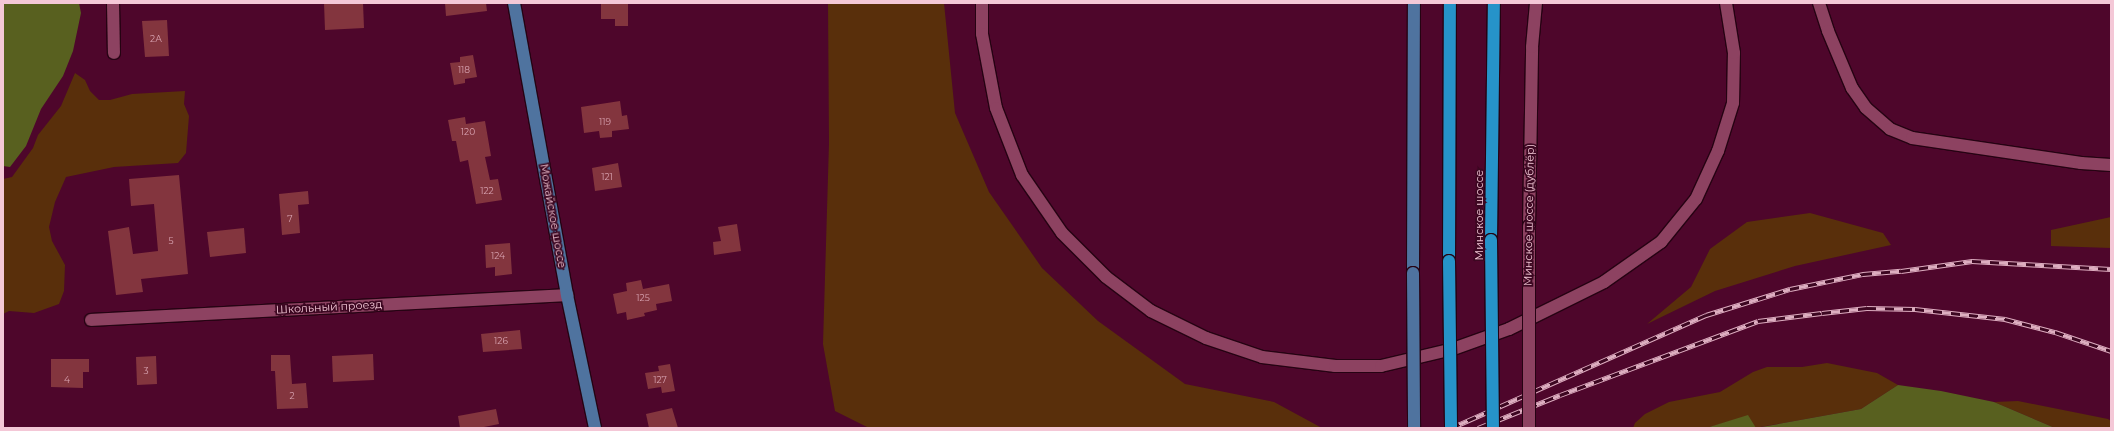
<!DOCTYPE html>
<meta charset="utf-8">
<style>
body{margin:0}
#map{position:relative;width:2114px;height:431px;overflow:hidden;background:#4e062b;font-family:Montserrat,sans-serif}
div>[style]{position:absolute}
.green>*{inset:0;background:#592f0b}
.water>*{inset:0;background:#58601f}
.building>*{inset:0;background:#83353e}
.roads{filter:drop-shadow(1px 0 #260313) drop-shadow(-1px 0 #260313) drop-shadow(0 1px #260313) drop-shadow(0 -1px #260313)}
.minor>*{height:12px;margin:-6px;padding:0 6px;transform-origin:6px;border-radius:6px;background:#8d4261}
.major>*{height:12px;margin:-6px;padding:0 6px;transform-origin:6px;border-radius:6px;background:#4f739f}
.highway>*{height:12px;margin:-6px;padding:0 6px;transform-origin:6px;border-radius:6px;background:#2693c9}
.rail>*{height:4.5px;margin-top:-2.25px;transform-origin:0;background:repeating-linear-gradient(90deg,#3c0721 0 9px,#ddaec0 0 18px);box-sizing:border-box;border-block:1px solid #ddaec0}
.bridges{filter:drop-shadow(1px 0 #260313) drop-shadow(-1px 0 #260313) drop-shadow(0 1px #260313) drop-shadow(0 -1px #260313)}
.minor-bridge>*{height:12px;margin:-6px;padding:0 6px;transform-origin:6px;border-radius:6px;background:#8d4261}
.major-bridge>*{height:12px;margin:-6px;padding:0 6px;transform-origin:6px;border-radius:6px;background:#4f739f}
.highway-bridge>*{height:12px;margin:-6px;padding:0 6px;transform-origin:6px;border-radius:6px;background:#2693c9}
span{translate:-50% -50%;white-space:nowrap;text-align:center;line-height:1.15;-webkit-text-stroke:3.5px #3c0721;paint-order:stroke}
.number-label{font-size:9px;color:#d8a3b1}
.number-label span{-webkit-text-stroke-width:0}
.street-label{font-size:11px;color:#f4c8d7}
.frame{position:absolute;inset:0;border:4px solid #f4c8d7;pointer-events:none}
</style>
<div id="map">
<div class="green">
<i style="clip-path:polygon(828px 3px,944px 3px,955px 113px,989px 192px,1042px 268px,1098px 321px,1185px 384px,1274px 402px,1322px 428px,869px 428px,835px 411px,823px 344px,829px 143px)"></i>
<i style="clip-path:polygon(75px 73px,85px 80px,90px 91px,99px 100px,110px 100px,132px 94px,185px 91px,184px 104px,189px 116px,186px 153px,178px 163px,114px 167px,66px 177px,55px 202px,49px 227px,52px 241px,65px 265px,64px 291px,59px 304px,34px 313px,9px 311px,3px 314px,3px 179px,12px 177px,33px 148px,38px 135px,61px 106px)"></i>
<i style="clip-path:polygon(1810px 213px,1883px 233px,1891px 245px,1795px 266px,1715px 291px,1647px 324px,1691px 287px,1710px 249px,1747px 222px)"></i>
<i style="clip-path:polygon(2111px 217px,2111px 248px,2051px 246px,2051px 230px)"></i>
<i style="clip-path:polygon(1827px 363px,1877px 373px,1898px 385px,1861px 409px,1755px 428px,1748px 416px,1706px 428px,1633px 428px,1635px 423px,1645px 414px,1669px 402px,1720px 392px,1753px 372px,1767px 367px,1802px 367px)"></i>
<i style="clip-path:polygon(2018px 401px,2108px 419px,2111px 421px,2111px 428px,2055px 428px,1994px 402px)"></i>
</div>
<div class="water">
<i style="clip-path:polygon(3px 3px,79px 3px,81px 13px,73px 51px,63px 76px,41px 109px,26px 146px,10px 167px,3px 166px)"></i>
<i style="clip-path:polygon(1898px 385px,1941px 391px,1994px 402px,2055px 428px,1706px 428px,1748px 415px,1756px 428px,1861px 409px)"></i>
</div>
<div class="building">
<i style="clip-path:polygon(324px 3px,363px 3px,364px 28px,325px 30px)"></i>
<i style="clip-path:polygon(445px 3px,486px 3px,487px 11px,446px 16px)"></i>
<i style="clip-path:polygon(601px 3px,628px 3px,628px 26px,615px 26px,615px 19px,601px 19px)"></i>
<i style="clip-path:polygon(167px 20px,169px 56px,145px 57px,142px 21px)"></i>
<i style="clip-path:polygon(473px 55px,477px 77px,465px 79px,465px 83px,454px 85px,450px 63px,460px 62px,460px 57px)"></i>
<i style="clip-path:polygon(620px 101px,622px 116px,627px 115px,629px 129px,612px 131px,612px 137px,600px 138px,599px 131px,584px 133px,581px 107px)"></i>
<i style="clip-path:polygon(465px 117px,466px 124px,485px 121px,491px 156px,485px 157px,490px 180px,498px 179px,502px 200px,476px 204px,468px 160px,460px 162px,456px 141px,452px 141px,448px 120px)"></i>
<i style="clip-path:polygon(618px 163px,622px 187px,595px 191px,592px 168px)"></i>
<i style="clip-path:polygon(179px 175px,188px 274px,141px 279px,143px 292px,116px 295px,108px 231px,129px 227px,133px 254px,158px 251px,154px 204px,131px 206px,129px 179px)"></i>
<i style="clip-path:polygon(308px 191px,309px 204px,298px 205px,300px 233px,282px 235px,279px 194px)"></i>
<i style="clip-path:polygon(737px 224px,741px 251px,714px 255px,713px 242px,721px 241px,718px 227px)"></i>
<i style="clip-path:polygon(244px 228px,246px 253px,210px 257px,207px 232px)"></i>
<i style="clip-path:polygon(510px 243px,512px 274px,495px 276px,495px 267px,486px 268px,485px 245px)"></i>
<i style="clip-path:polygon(641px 280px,643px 289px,669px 284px,672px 301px,656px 304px,657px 310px,644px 313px,645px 316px,627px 320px,626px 312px,617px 314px,613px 294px,627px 291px,626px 283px)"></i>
<i style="clip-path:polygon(520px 330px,522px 349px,483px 352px,481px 334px)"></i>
<i style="clip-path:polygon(373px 354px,374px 380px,333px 382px,332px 356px)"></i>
<i style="clip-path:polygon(271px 355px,290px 355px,292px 384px,306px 383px,308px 408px,277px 409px,275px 371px,271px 371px)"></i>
<i style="clip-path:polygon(156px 356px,157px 384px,137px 385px,136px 357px)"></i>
<i style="clip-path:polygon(51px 359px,89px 359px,89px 372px,83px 372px,83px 388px,51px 387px)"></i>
<i style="clip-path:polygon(670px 364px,675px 391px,662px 393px,661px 387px,648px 389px,645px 373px,659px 371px,658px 366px)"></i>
<i style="clip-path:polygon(672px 408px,678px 428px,649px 428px,646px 414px)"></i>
<i style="clip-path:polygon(496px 409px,499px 424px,479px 428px,460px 428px,458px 416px)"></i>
</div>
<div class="roads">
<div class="minor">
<i style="left:113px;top:3px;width:50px;rotate:88.9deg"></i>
<i style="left:982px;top:3px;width:31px;rotate:90deg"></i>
<i style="left:982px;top:34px;width:75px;rotate:79.3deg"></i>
<i style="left:996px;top:108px;width:72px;rotate:68.8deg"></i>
<i style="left:1022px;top:175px;width:70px;rotate:55.4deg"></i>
<i style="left:1062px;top:233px;width:62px;rotate:45deg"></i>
<i style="left:1106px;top:277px;width:56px;rotate:37.1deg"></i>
<i style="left:1151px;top:311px;width:61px;rotate:26.1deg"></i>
<i style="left:1206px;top:338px;width:59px;rotate:18.7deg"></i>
<i style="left:1262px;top:357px;width:74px;rotate:7deg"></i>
<i style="left:1335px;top:366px;width:46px"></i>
<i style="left:1381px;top:366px;width:74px;rotate:-13.3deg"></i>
<i style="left:1453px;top:349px;width:59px;rotate:-19.7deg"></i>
<i style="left:1509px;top:329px;width:106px;rotate:-26.3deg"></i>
<i style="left:1604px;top:282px;width:70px;rotate:-35.1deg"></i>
<i style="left:1661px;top:242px;width:55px;rotate:-50.9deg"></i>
<i style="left:1696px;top:199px;width:53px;rotate:-65.4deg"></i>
<i style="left:1718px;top:151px;width:50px;rotate:-72.6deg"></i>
<i style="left:1733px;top:103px;width:50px;rotate:-88.9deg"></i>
<i style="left:1734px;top:53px;width:51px;rotate:-99.1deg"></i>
<i style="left:1819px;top:3px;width:29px;rotate:72deg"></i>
<i style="left:1828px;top:31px;width:62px;rotate:67.2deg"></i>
<i style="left:1852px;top:88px;width:24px;rotate:55deg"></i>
<i style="left:1866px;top:108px;width:32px;rotate:41deg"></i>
<i style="left:1890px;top:129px;width:24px;rotate:22deg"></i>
<i style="left:1912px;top:138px;width:171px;rotate:8.4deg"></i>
<i style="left:2081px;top:163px;width:30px;rotate:4deg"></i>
<i style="left:1529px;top:226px;width:179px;rotate:-89deg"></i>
<i style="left:1532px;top:47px;width:44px;rotate:-84.8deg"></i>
<i style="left:91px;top:320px;width:477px;rotate:-3deg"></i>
</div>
<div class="major">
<i style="left:514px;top:3px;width:297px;rotate:79.7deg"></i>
<i style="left:567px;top:295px;width:136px;rotate:78.1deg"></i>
<i style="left:1413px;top:273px;width:270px;rotate:-89.8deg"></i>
</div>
<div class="highway">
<i style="left:1491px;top:240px;width:237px;rotate:-89.3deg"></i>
<i style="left:1449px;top:261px;width:258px;rotate:-89.8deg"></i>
</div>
</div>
<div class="rail">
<i style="left:1451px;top:428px;width:279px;rotate:-23.9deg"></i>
<i style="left:1706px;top:315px;width:88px;rotate:-17.2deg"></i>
<i style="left:1790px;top:289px;width:75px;rotate:-11.6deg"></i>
<i style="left:1863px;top:274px;width:38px;rotate:-5deg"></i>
<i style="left:1901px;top:271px;width:72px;rotate:-8deg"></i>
<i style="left:1972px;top:261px;width:139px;rotate:3.3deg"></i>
<i style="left:1478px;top:428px;width:88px;rotate:-21.9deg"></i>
<i style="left:1560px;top:395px;width:211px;rotate:-20.5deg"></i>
<i style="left:1758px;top:321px;width:64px;rotate:-7.1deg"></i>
<i style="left:1822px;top:313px;width:45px;rotate:-6.3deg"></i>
<i style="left:1867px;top:308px;width:48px;rotate:1.2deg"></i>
<i style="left:1915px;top:309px;width:91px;rotate:6.3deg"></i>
<i style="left:2005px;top:319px;width:52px;rotate:14.6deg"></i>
<i style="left:2055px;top:332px;width:59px;rotate:18.7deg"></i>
</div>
<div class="bridges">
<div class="minor-bridge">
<i style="left:1529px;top:226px;width:202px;rotate:90deg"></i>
</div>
<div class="major-bridge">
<i style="left:1413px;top:273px;width:155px;rotate:89.6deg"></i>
</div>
<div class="highway-bridge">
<i style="left:1491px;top:240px;width:188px;rotate:89.4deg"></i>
<i style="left:1449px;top:261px;width:167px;rotate:89.3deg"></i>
</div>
</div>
<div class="number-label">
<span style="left:156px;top:39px">2А</span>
<span style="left:464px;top:70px">118</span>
<span style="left:605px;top:122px">119</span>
<span style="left:468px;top:132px">120</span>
<span style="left:607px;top:177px">121</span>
<span style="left:487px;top:191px">122</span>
<span style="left:290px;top:219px">7</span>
<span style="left:171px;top:241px">5</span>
<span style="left:498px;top:256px">124</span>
<span style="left:643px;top:298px">125</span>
<span style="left:501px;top:341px">126</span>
<span style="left:146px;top:371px">3</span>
<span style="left:67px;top:380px">4</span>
<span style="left:660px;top:380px">127</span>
<span style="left:292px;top:396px">2</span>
</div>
<div class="street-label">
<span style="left:1479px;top:215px;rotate:-90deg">Минское шоссе</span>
<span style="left:1529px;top:215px;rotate:-89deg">Минское шоссе (дублёр)</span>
<span style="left:553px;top:216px;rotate:80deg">Можайское шоссе</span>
<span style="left:329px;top:307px;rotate:-3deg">Школьный проезд</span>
</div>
<div class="frame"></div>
</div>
